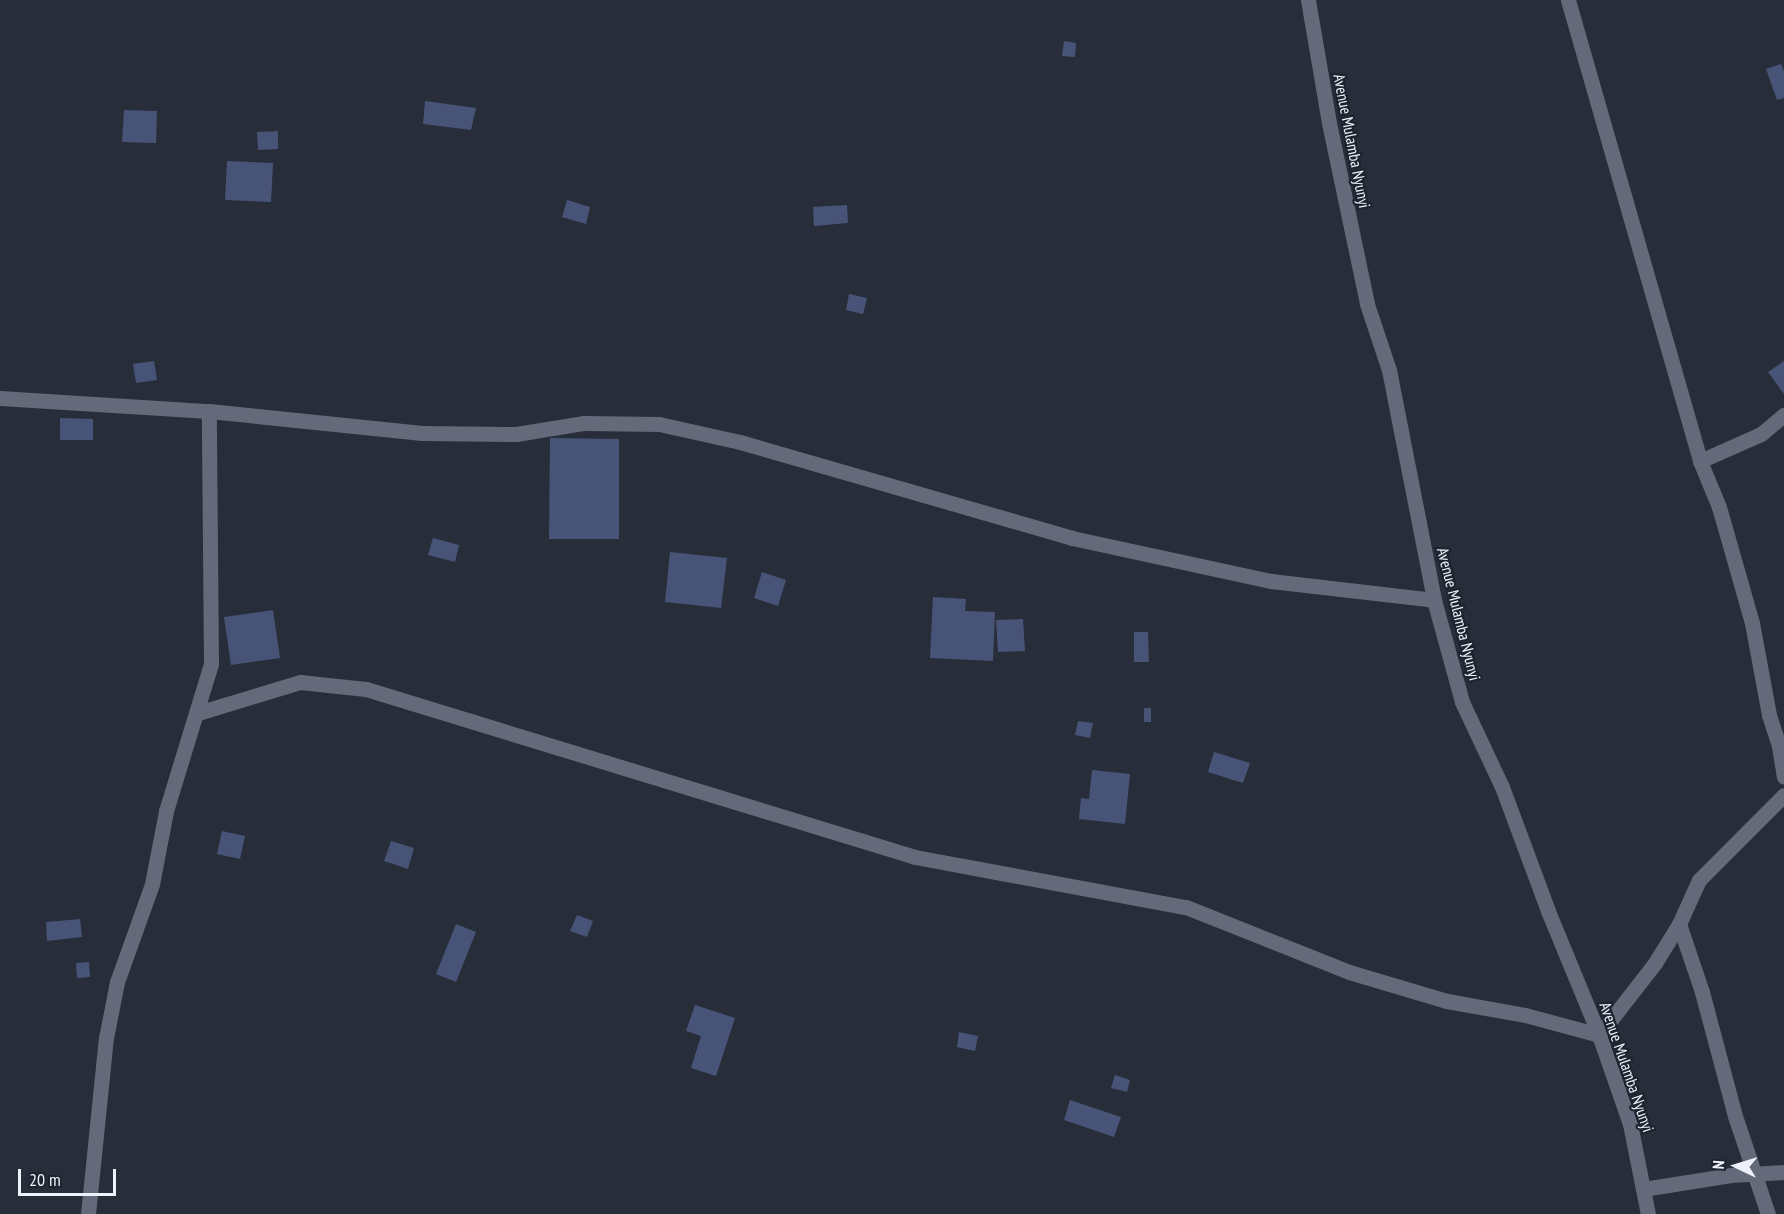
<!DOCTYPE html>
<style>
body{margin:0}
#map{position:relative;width:1784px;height:1214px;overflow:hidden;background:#282d3a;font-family:"PT Sans Narrow",sans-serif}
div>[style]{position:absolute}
.building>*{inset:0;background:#485477}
.street>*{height:15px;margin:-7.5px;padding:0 7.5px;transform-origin:7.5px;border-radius:7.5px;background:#646a7a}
span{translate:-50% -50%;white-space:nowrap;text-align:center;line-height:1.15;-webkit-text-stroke:4.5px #1e2330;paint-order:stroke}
.street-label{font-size:16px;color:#eef1fa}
.north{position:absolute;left:1706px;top:1136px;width:60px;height:60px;-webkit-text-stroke:4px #1e2330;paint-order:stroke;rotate:274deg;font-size:16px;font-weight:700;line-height:24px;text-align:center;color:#eef1fa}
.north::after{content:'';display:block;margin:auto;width:21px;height:27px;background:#eef1fa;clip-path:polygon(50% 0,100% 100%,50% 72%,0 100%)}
.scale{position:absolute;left:18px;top:1169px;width:98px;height:27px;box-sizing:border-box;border:3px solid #eef1fa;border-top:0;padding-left:8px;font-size:18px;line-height:21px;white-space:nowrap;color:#eef1fa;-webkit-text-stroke:4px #1e2330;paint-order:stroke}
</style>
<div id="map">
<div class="building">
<i style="clip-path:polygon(1064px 41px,1076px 43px,1075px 57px,1062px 56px)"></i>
<i style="clip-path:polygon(1781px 64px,1784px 71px,1784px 98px,1777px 100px,1766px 69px)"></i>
<i style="clip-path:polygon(425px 101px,476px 108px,471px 130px,423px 124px)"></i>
<i style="clip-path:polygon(124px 110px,157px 111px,156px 143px,122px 142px)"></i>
<i style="clip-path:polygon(278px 131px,278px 149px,258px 150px,257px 132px)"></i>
<i style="clip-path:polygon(227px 161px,273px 163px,271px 202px,225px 200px)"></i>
<i style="clip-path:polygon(567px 200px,590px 207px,586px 224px,562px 217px)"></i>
<i style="clip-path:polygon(847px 205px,848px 223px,814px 226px,813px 207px)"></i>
<i style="clip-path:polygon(849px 294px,867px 298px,863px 314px,846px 310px)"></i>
<i style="clip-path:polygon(154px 361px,157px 380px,136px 383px,133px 364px)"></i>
<i style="clip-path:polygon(1784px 361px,1784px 394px,1768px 372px)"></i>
<i style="clip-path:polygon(60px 418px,93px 419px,93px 440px,60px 440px)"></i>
<i style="clip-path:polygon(550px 438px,619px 439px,619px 539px,549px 539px)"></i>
<i style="clip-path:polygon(433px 538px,459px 545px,455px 562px,428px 555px)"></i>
<i style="clip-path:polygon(670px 552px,727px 558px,721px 608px,665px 602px)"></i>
<i style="clip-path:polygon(762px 572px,786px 580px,778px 606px,754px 598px)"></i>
<i style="clip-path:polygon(933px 597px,966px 599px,965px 611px,995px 612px,993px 661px,930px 658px)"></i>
<i style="clip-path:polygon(273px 610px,280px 658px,231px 665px,224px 617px)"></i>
<i style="clip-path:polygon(1023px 619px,1025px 651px,998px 652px,996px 620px)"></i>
<i style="clip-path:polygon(1134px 632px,1148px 632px,1149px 662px,1134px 662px)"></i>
<i style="clip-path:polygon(1144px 708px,1151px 708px,1151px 722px,1144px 722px)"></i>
<i style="clip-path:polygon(1078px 721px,1093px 723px,1090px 738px,1075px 735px)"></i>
<i style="clip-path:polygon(1214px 752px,1250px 763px,1243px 783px,1208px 772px)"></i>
<i style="clip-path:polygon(1092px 770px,1130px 774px,1125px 824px,1079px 819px,1081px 798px,1089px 799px)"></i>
<i style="clip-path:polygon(222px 831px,245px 836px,240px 859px,217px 854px)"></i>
<i style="clip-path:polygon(391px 841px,414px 848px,408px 869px,384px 861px)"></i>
<i style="clip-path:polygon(577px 915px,593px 921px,587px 937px,570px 931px)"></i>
<i style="clip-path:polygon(80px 919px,82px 937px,47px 941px,46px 922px)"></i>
<i style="clip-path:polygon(456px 924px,476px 932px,456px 982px,436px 974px)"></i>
<i style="clip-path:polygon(89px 962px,90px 977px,77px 978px,76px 963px)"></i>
<i style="clip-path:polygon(695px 1005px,735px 1018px,716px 1076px,691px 1068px,701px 1036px,686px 1031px)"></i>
<i style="clip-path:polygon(959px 1032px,978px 1036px,975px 1051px,957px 1047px)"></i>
<i style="clip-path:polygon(1115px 1075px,1130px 1080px,1127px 1092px,1111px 1088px)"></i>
<i style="clip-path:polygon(1070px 1100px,1121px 1117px,1114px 1137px,1064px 1120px)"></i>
</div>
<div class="street">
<i style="left:1308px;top:0;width:125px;rotate:80.3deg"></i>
<i style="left:1329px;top:123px;width:185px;rotate:78.1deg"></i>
<i style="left:1367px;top:304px;width:70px;rotate:71.6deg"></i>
<i style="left:1389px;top:370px;width:234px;rotate:78.9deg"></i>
<i style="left:1434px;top:600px;width:106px;rotate:74.6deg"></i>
<i style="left:1462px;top:702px;width:94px;rotate:64.8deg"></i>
<i style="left:1502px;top:787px;width:132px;rotate:69.6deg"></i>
<i style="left:1548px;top:911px;width:134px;rotate:67.6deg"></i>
<i style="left:1599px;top:1035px;width:94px;rotate:70.8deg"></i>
<i style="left:1630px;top:1124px;width:92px;rotate:78.7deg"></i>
<i style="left:1568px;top:0;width:480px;rotate:74deg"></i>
<i style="left:1700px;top:461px;width:50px;rotate:67.6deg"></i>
<i style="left:1719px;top:507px;width:121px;rotate:74.1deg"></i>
<i style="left:1752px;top:623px;width:94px;rotate:79.5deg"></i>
<i style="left:1769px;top:715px;width:33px;rotate:72deg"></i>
<i style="left:1779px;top:746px;width:31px;rotate:81deg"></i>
<i style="left:0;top:398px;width:209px;rotate:3.6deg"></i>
<i style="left:209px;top:411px;width:214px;rotate:5.9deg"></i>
<i style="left:422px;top:433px;width:94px;rotate:0.6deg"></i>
<i style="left:516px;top:434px;width:69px;rotate:-9.2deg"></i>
<i style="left:584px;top:423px;width:75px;rotate:0.8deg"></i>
<i style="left:659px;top:424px;width:83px;rotate:12.5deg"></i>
<i style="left:740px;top:442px;width:346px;rotate:16.1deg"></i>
<i style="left:1072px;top:538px;width:204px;rotate:12.2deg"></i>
<i style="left:1271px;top:581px;width:164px;rotate:6.6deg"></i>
<i style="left:1700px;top:461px;width:67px;rotate:-23.9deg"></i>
<i style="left:1761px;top:434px;width:30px;rotate:-40deg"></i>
<i style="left:198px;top:713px;width:107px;rotate:-16.9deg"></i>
<i style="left:300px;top:682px;width:66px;rotate:6.1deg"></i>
<i style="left:366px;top:689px;width:574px;rotate:17.01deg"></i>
<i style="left:915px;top:857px;width:276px;rotate:10.5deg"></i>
<i style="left:1186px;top:907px;width:175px;rotate:21.7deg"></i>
<i style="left:1349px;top:972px;width:102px;rotate:16.5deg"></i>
<i style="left:1447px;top:1001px;width:79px;rotate:10.2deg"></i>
<i style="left:1525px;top:1015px;width:77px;rotate:15.1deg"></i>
<i style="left:1599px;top:1035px;width:91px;rotate:-52.1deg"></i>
<i style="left:1655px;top:963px;width:46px;rotate:-58.4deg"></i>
<i style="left:1679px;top:924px;width:48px;rotate:-65.6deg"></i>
<i style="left:1699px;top:880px;width:120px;rotate:-45deg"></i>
<i style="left:1679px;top:924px;width:72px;rotate:71.3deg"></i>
<i style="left:1702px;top:992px;width:128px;rotate:75.1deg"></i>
<i style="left:1735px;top:1116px;width:103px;rotate:71.4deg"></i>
<i style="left:1643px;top:1189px;width:89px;rotate:-9deg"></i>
<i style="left:1731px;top:1175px;width:53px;rotate:-3.2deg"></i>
<i style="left:88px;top:1214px;width:177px;rotate:-84.2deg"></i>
<i style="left:106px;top:1038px;width:57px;rotate:-78.9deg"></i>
<i style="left:117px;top:982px;width:104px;rotate:-70.3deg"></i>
<i style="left:152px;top:884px;width:74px;rotate:-79.1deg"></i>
<i style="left:166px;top:811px;width:154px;rotate:-73deg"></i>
<i style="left:211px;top:664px;width:253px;rotate:-90.5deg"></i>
</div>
<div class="street-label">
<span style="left:1352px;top:141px;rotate:79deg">Avenue Mulamba Nyunyi</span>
<span style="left:1459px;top:614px;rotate:76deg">Avenue Mulamba Nyunyi</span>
<span style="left:1627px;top:1067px;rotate:71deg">Avenue Mulamba Nyunyi</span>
</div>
<div class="north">N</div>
<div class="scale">20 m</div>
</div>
